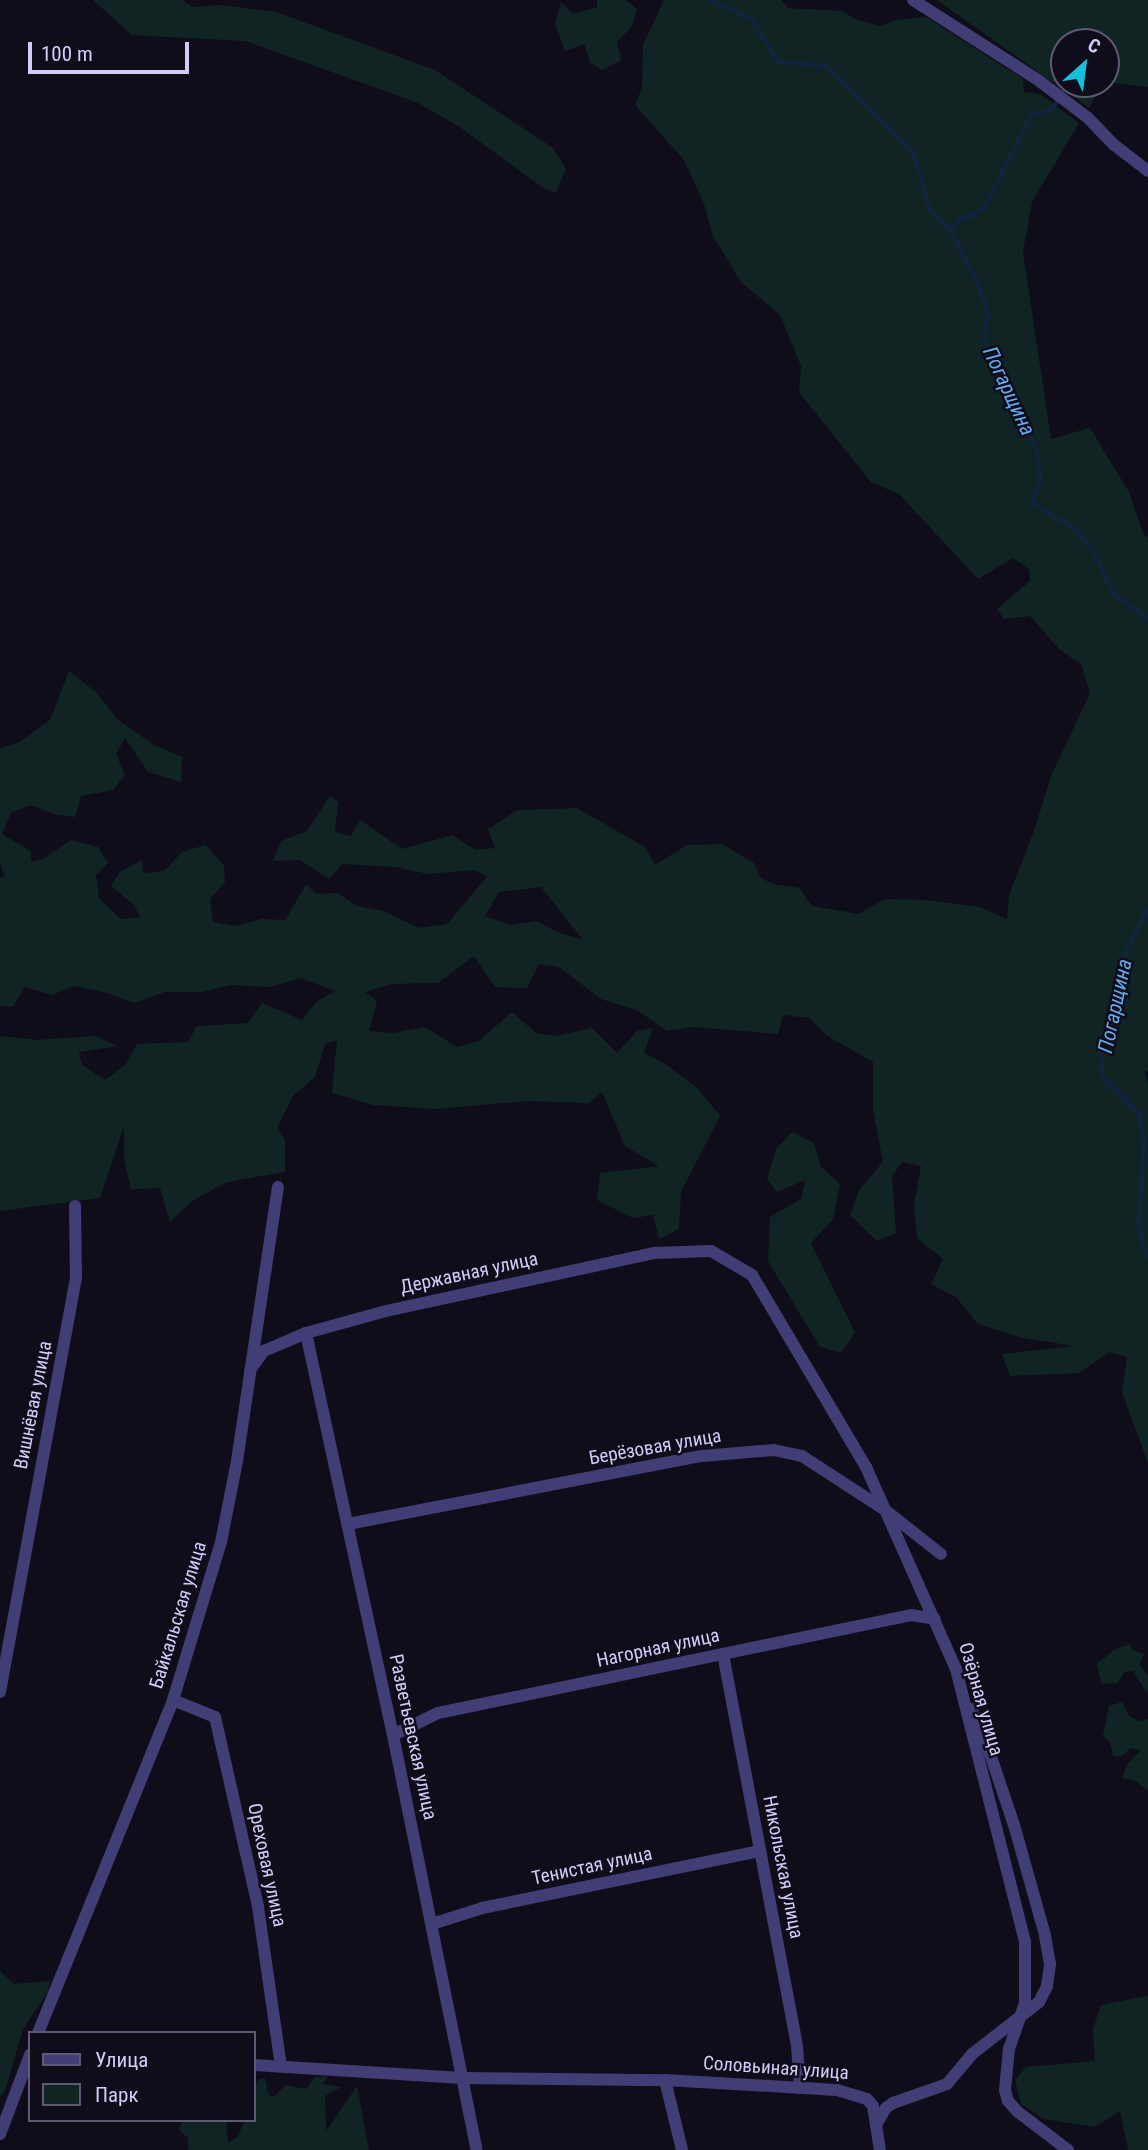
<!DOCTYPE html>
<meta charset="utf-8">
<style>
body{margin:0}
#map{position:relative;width:1148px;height:2150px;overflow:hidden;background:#100d1b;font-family:"Roboto Condensed",sans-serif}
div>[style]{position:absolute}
.green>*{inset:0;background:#112424}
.stream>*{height:3.5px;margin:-1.75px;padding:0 1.75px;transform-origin:1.75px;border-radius:1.75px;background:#12233f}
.minor>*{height:12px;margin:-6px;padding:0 6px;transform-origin:6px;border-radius:6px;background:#413d75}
span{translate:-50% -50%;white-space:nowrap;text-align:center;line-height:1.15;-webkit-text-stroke:5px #100d1b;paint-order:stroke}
.street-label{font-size:19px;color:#d3ccf9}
.water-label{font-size:21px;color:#65aaee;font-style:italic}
.legend{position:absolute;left:28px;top:2031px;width:228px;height:91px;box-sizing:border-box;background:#100d1b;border:2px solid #5e5974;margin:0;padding:9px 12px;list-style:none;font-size:21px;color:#d3ccf9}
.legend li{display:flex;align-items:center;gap:14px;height:35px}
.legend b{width:35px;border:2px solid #5e5974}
.north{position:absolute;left:1050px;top:28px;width:70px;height:70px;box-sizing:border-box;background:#100d1b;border:2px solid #5e5974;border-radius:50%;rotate:28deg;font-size:19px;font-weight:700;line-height:28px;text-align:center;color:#d3ccf9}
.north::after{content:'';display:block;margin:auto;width:24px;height:32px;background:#18bfda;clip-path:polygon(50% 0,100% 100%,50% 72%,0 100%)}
.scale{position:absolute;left:28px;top:42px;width:161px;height:32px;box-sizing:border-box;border:4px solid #d3ccf9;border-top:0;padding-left:9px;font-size:21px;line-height:24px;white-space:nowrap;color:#d3ccf9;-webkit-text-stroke:5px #100d1b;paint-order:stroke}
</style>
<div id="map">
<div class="green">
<i style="clip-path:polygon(93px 0,182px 0,192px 7px,220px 5px,276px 12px,331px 32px,435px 70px,553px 148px,566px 169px,556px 193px,545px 189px,458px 126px,418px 103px,246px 41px,132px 35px)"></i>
<i style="clip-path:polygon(597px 0,625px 0,637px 9px,632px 26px,617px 42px,621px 60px,602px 70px,590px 62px,584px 44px,565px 51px,555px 24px,561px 2px,573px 14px,597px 7px)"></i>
<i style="clip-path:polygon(evenodd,664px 0,781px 0,788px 8px,842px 11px,855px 19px,880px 26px,897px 20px,926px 17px,1023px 79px,1024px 92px,1040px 94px,1079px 123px,1032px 202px,1023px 252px,1051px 439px,1090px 428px,1129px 492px,1143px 533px,1148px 538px,1148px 1071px,1145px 1073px,1148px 1084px,1148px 1463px,1122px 1392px,1127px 1357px,1109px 1352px,1079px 1373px,1010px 1376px,1002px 1354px,1075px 1346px,1023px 1338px,978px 1324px,956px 1297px,931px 1284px,943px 1259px,917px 1238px,914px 1205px,921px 1166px,902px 1162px,892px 1176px,896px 1233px,877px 1241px,850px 1215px,860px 1189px,883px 1162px,873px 1110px,873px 1062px,826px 1035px,810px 1018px,783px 1015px,778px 1034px,693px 1027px,667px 1031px,637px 1010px,601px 999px,559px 967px,539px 964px,527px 988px,495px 987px,474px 956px,438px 983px,392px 984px,365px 992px,377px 1001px,369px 1031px,394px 1033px,425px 1027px,457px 1047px,479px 1041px,512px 1012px,536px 1033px,556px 1036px,592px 1028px,617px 1053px,637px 1031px,653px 1028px,644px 1053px,664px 1063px,697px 1088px,720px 1116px,681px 1192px,679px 1229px,659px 1239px,653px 1215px,633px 1218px,597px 1200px,600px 1173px,659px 1166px,625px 1146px,602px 1092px,589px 1103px,528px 1101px,436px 1109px,374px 1105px,332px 1093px,337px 1040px,325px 1044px,315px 1077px,293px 1096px,277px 1127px,285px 1140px,285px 1172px,227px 1182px,192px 1201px,170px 1222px,160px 1188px,131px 1189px,124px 1159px,124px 1126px,100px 1198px,0 1211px,0 1036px,37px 1040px,95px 1036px,117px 1046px,79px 1052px,82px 1065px,105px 1080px,125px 1065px,137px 1044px,188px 1042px,197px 1026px,248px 1023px,262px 1003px,302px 1020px,316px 1002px,335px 991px,301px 978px,270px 987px,230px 985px,202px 992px,165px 992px,134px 1003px,104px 992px,74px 986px,52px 995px,25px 987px,12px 1007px,0 1006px,0 878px,5px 877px,0 864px,0 748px,18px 743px,50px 720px,69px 671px,97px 693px,117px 719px,154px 745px,182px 757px,181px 782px,148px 772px,125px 738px,116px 754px,125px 775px,113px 790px,81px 796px,75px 817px,57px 815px,31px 805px,11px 813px,2px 834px,31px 851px,31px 862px,43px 859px,71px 840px,98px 847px,108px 863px,96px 875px,99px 898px,121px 919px,140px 917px,134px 905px,111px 886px,120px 872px,142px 860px,143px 873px,164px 871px,182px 852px,206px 845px,224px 866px,225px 882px,210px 899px,213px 922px,235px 926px,262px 919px,285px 920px,306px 885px,317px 894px,338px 893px,357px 906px,383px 911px,419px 928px,447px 924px,487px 877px,475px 870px,428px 874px,395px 867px,342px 864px,329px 879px,300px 860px,273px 861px,281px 841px,307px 831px,330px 796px,338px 802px,335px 832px,351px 836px,360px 820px,402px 849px,453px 835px,475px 850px,495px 848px,488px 829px,518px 810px,577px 808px,645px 847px,655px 865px,687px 845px,722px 844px,754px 863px,761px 878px,773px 884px,799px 888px,812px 906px,858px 914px,885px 899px,927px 900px,980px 907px,1007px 919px,1009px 895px,1034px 831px,1051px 776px,1090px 693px,1081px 664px,1060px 650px,1030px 616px,1004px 619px,997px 609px,1030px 581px,1030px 570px,1013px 558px,978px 579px,899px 494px,871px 482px,799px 392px,801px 366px,780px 315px,741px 282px,713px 236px,704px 204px,684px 160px,635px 105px,642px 88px,643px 45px,664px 0,541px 887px,583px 940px,557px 932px,536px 921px,510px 925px,485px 916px,499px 892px,541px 887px)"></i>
<i style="clip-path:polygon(937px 0,1148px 0,1148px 87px,1106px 82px,1106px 42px,1064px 42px,1064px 84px,1103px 84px,1089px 108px)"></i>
<i style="clip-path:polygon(792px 1132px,814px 1143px,821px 1167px,840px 1184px,833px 1219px,811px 1243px,855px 1333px,841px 1353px,820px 1347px,768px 1261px,770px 1217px,801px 1199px,805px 1180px,777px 1192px,767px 1180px,776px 1149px)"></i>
<i style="clip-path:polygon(1130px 1644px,1132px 1650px,1144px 1654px,1139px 1665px,1148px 1675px,1148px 1694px,1133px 1671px,1124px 1672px,1118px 1683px,1101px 1684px,1097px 1664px,1115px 1649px)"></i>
<i style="clip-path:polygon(1122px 1702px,1129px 1716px,1139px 1721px,1148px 1719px,1148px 1791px,1136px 1781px,1122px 1778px,1127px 1765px,1141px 1750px,1130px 1748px,1122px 1756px,1113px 1756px,1110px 1742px,1103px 1736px,1109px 1706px)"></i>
<i style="clip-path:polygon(0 1971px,14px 1984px,50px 1981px,48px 1992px,23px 2029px,5px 2091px,0 2096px)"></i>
<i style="clip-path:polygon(1148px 1996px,1148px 2150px,1128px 2150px,1120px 2111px,1095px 2127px,1044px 2119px,1021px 2104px,1015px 2080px,1026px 2067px,1095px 2061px,1093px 2029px,1101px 2005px)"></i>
<i style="clip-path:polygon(328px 2076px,323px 2084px,341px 2087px,325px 2096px,326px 2131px,357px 2086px,369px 2150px,188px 2150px,188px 2138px,179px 2130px,183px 2120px,226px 2120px,228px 2142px,237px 2138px,245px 2120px,254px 2120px,254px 2089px,258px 2080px,265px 2078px,268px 2094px,274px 2097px,285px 2085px,306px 2089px,315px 2077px)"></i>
</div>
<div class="stream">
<i style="left:710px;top:0;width:46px;rotate:24.3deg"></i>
<i style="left:752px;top:19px;width:51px;rotate:57.9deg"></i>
<i style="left:779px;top:62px;width:47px;rotate:4.9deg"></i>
<i style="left:826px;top:66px;width:124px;rotate:44.7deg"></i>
<i style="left:914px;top:153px;width:59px;rotate:74.3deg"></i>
<i style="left:930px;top:210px;width:30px;rotate:45deg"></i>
<i style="left:1062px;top:94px;width:12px;rotate:-55deg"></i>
<i style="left:1058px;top:101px;width:9px;rotate:122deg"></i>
<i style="left:1053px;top:109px;width:22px;rotate:164deg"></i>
<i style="left:1032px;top:115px;width:102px;rotate:116.8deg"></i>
<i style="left:986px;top:206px;width:18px;rotate:142deg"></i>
<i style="left:972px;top:217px;width:8px;rotate:180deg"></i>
<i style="left:964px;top:217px;width:19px;rotate:133deg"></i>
<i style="left:951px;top:231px;width:59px;rotate:62.6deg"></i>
<i style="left:978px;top:283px;width:33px;rotate:70deg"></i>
<i style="left:989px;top:314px;width:26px;rotate:101deg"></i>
<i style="left:984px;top:340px;width:19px;rotate:54deg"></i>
<i style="left:995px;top:355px;width:47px;rotate:70deg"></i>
<i style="left:1011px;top:399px;width:59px;rotate:63deg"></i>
<i style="left:1038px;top:452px;width:28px;rotate:84deg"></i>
<i style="left:1041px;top:480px;width:24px;rotate:109deg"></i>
<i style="left:1033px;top:503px;width:53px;rotate:31.9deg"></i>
<i style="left:1078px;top:531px;width:25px;rotate:53deg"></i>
<i style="left:1093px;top:551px;width:48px;rotate:64deg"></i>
<i style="left:1114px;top:594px;width:42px;rotate:35.2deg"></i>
<i style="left:1148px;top:910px;width:49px;rotate:118.1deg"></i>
<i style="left:1125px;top:953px;width:67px;rotate:100.3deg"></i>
<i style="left:1113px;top:1019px;width:33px;rotate:110deg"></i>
<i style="left:1102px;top:1050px;width:26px;rotate:88deg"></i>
<i style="left:1103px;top:1076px;width:52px;rotate:45.8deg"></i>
<i style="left:1139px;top:1113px;width:29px;rotate:78deg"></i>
<i style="left:1145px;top:1141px;width:86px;rotate:94deg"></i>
<i style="left:1139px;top:1227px;width:32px;rotate:74deg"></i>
</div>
<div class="minor">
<i style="left:913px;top:0;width:148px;rotate:32.6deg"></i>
<i style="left:1038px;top:80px;width:63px;rotate:37.2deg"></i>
<i style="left:1088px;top:118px;width:36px;rotate:46deg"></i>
<i style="left:1113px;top:144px;width:44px;rotate:37.6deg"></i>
<i style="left:306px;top:1333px;width:411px;rotate:77.8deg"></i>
<i style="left:393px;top:1735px;width:423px;rotate:78.6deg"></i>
<i style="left:250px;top:1370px;width:24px;rotate:-54deg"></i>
<i style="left:264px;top:1351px;width:46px;rotate:-23.2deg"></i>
<i style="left:306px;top:1333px;width:83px;rotate:-15.4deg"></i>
<i style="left:386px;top:1311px;width:275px;rotate:-12.2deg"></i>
<i style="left:655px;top:1253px;width:56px;rotate:-2deg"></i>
<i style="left:711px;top:1251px;width:48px;rotate:30.3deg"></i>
<i style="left:752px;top:1275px;width:223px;rotate:59.3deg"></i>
<i style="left:866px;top:1467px;width:221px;rotate:66deg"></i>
<i style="left:956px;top:1669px;width:282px;rotate:75.8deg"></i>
<i style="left:1025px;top:1942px;width:61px;rotate:90deg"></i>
<i style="left:1025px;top:2003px;width:49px;rotate:109.2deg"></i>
<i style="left:1009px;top:2049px;width:41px;rotate:95.6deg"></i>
<i style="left:1005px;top:2090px;width:11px;rotate:75deg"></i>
<i style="left:1008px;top:2101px;width:15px;rotate:48deg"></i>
<i style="left:1018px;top:2112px;width:63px;rotate:37.2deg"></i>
<i style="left:348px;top:1524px;width:360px;rotate:-10.9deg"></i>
<i style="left:702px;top:1456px;width:72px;rotate:-4.8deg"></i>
<i style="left:774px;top:1450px;width:29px;rotate:12deg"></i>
<i style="left:802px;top:1456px;width:99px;rotate:33deg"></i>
<i style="left:885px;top:1510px;width:71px;rotate:38.2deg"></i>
<i style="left:723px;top:1654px;width:399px;rotate:79.3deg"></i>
<i style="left:797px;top:2046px;width:42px;rotate:85.9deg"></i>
<i style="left:0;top:1692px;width:421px;rotate:-79.6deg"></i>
<i style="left:76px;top:1278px;width:72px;rotate:-90.8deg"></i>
<i style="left:173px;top:1700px;width:45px;rotate:22deg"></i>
<i style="left:215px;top:1717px;width:195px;rotate:77.2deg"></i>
<i style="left:258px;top:1907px;width:161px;rotate:81.8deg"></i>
<i style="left:393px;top:1735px;width:50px;rotate:-26.1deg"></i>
<i style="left:438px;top:1713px;width:483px;rotate:-11.7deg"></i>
<i style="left:911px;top:1615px;width:24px;rotate:9deg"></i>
<i style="left:432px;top:1924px;width:52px;rotate:-17.7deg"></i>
<i style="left:482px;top:1908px;width:284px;rotate:-11.6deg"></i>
<i style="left:38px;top:2033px;width:359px;rotate:-67.9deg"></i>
<i style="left:173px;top:1700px;width:165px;rotate:-73.1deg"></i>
<i style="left:221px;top:1542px;width:83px;rotate:-78.8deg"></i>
<i style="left:237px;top:1461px;width:277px;rotate:-81.5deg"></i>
<i style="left:254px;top:2065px;width:208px;rotate:3.6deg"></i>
<i style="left:462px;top:2078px;width:203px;rotate:0.6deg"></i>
<i style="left:665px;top:2080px;width:172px;rotate:3.3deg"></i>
<i style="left:837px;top:2090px;width:31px;rotate:17deg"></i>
<i style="left:867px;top:2099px;width:9px;rotate:49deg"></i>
<i style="left:873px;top:2106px;width:19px;rotate:81deg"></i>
<i style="left:876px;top:2125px;width:20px;rotate:-60deg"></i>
<i style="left:886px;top:2108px;width:9px;rotate:-36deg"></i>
<i style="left:893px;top:2103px;width:57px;rotate:-19.4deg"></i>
<i style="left:947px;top:2084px;width:39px;rotate:-50deg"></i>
<i style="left:972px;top:2054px;width:85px;rotate:-37.8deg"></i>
<i style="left:1039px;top:2002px;width:18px;rotate:-63deg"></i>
<i style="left:1047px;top:1986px;width:22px;rotate:-82deg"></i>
<i style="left:1050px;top:1964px;width:29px;rotate:-100deg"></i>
<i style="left:1045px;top:1935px;width:114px;rotate:-105.7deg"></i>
<i style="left:1014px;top:1825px;width:100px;rotate:-108.6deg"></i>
<i style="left:982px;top:1730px;width:24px;rotate:-118deg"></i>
<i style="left:665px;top:2080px;width:72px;rotate:76.3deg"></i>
<i style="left:876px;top:2125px;width:25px;rotate:81deg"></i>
<i style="left:0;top:2134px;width:85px;rotate:-69.2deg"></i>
</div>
<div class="street-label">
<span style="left:469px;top:1273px;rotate:-12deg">Державная улица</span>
<span style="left:33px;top:1405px;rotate:-79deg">Вишнёвая улица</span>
<span style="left:655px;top:1447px;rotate:-10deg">Берёзовая улица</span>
<span style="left:178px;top:1615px;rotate:-73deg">Байкальская улица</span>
<span style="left:658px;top:1648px;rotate:-12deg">Нагорная улица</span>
<span style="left:981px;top:1699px;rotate:74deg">Озёрная улица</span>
<span style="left:413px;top:1737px;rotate:78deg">Разветьевская улица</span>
<span style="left:267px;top:1865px;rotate:78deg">Ореховая улица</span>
<span style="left:592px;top:1866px;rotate:-12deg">Тенистая улица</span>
<span style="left:783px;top:1867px;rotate:79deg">Никольская улица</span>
<span style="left:776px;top:2068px;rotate:4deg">Соловьиная улица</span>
</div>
<div class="water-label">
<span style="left:1009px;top:391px;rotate:65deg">Погарщина</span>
<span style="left:1115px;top:1006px;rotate:-78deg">Погарщина</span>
</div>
<ul class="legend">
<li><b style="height:9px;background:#413d75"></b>Улица</li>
<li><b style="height:19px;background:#112424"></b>Парк</li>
</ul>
<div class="north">С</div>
<div class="scale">100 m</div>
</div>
